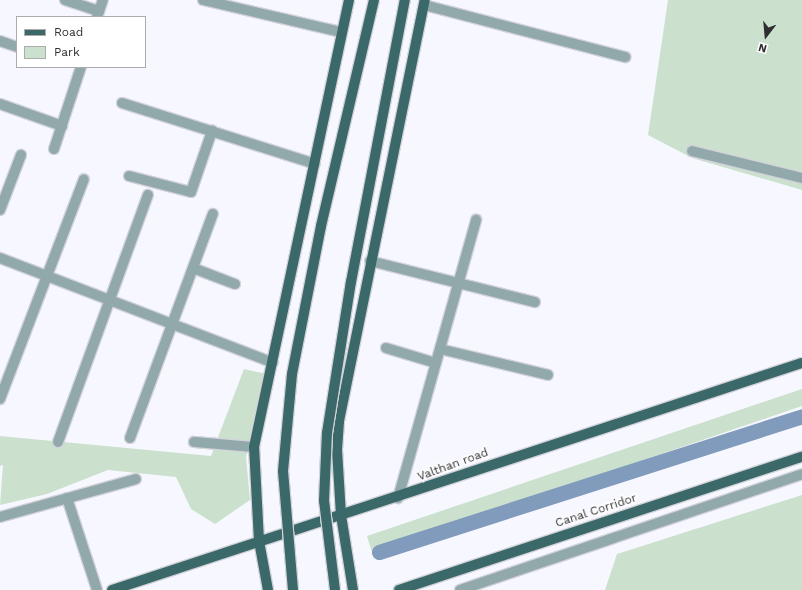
<!DOCTYPE html>
<style>
body{margin:0}
#map{position:relative;width:802px;height:590px;overflow:hidden;background:#f7f7ff;font-family:"Work Sans",sans-serif}
div>[style]{position:absolute}
.green>*{inset:0;background:#cbe1cd}
.canal>*{height:15px;margin:-7.5px;padding:0 7.5px;transform-origin:7.5px;border-radius:7.5px;background:#809bbc}
.roads{filter:drop-shadow(1px 0 #d3d3da) drop-shadow(-1px 0 #d3d3da) drop-shadow(0 1px #d3d3da) drop-shadow(0 -1px #d3d3da)}
.minor>*{height:10px;margin:-5px;padding:0 5px;transform-origin:5px;border-radius:5px;background:#91a9aa}
.major>*{height:10px;margin:-5px;padding:0 5px;transform-origin:5px;border-radius:5px;background:#3b6869}
.bridges{filter:drop-shadow(1px 0 #d3d3da) drop-shadow(-1px 0 #d3d3da) drop-shadow(0 1px #d3d3da) drop-shadow(0 -1px #d3d3da)}
.major-bridge>*{height:10px;margin:-5px;padding:0 5px;transform-origin:5px;border-radius:5px;background:#3b6869}
span{translate:-50% -50%;white-space:nowrap;text-align:center;line-height:1.15;-webkit-text-stroke:3px #fff;paint-order:stroke}
.street-label{font-size:12px;color:#2f2f32}
.legend{position:absolute;left:16px;top:16px;width:130px;height:52px;box-sizing:border-box;background:#fff;border:1px solid #acacad;margin:0;padding:5px 7px;list-style:none;font-size:12px;color:#2f2f32}
.legend li{display:flex;align-items:center;gap:8px;height:20px}
.legend b{width:20px;border:1px solid #acacad}
.north{position:absolute;left:746px;top:16px;width:40px;height:40px;-webkit-text-stroke:3px #fff;paint-order:stroke;rotate:196deg;font-size:11px;font-weight:700;line-height:16px;text-align:center;color:#2f2f32}
.north::after{content:'';display:block;margin:auto;width:14px;height:18px;background:#2f2f32;clip-path:polygon(50% 0,100% 100%,50% 72%,0 100%)}
</style>
<div id="map">
<div class="green">
<i style="clip-path:polygon(668px 0,802px 0,802px 190px,692px 158px,648px 135px)"></i>
<i style="clip-path:polygon(244px 369px,266px 374px,246px 457px,250px 500px,215px 524px,191px 509px,176px 477px,108px 470px,47px 494px,0 505px,3px 465px,0 466px,0 436px,211px 456px)"></i>
<i style="clip-path:polygon(802px 389px,802px 406px,468px 520px,374px 559px,367px 536px)"></i>
<i style="clip-path:polygon(802px 495px,802px 590px,605px 590px,617px 554px)"></i>
</div>
<div class="canal">
<i style="left:379px;top:552px;width:444px;rotate:-17.8deg"></i>
</div>
<div class="roads">
<div class="minor">
<i style="left:65px;top:0;width:36px;rotate:18deg"></i>
<i style="left:203px;top:0;width:142px;rotate:13.1deg"></i>
<i style="left:424px;top:5px;width:208px;rotate:14.5deg"></i>
<i style="left:97px;top:17px;width:18px;rotate:-71deg"></i>
<i style="left:0;top:41px;width:18px;rotate:19deg"></i>
<i style="left:122px;top:103px;width:202px;rotate:17.5deg"></i>
<i style="left:0;top:104px;width:66px;rotate:19.5deg"></i>
<i style="left:54px;top:149px;width:86px;rotate:-71.8deg"></i>
<i style="left:692px;top:151px;width:113px;rotate:13.8deg"></i>
<i style="left:129px;top:176px;width:64px;rotate:14.5deg"></i>
<i style="left:191px;top:192px;width:65px;rotate:-71deg"></i>
<i style="left:0;top:210px;width:59px;rotate:-69.1deg"></i>
<i style="left:0;top:258px;width:292px;rotate:21deg"></i>
<i style="left:370px;top:261px;width:170px;rotate:14deg"></i>
<i style="left:193px;top:268px;width:45px;rotate:20.9deg"></i>
<i style="left:386px;top:348px;width:52px;rotate:16.7deg"></i>
<i style="left:440px;top:349px;width:111px;rotate:13.5deg"></i>
<i style="left:0;top:399px;width:235px;rotate:-69.1deg"></i>
<i style="left:130px;top:438px;width:239px;rotate:-69.7deg"></i>
<i style="left:58px;top:442px;width:263px;rotate:-70deg"></i>
<i style="left:194px;top:442px;width:60px;rotate:4.8deg"></i>
<i style="left:67px;top:498px;width:97px;rotate:71.9deg"></i>
<i style="left:398px;top:498px;width:289px;rotate:-74.3deg"></i>
<i style="left:0;top:517px;width:141px;rotate:-15.6deg"></i>
<i style="left:460px;top:590px;width:361px;rotate:-18.7deg"></i>
</div>
<div class="major">
<i style="left:112px;top:590px;width:726px;rotate:-18.21deg"></i>
<i style="left:268px;top:590px;width:50px;rotate:-100.4deg"></i>
<i style="left:259px;top:541px;width:94px;rotate:-93deg"></i>
<i style="left:254px;top:447px;width:457px;rotate:-78deg"></i>
<i style="left:353px;top:590px;width:76px;rotate:-99.1deg"></i>
<i style="left:341px;top:515px;width:65px;rotate:-93.5deg"></i>
<i style="left:337px;top:450px;width:29px;rotate:-86deg"></i>
<i style="left:339px;top:421px;width:430px;rotate:-78.5deg"></i>
<i style="left:399px;top:590px;width:424px;rotate:-18.3deg"></i>
</div>
</div>
<div class="bridges">
<div class="major-bridge">
<i style="left:293px;top:590px;width:119px;rotate:-94.8deg"></i>
<i style="left:283px;top:471px;width:97px;rotate:-84.7deg"></i>
<i style="left:292px;top:374px;width:151px;rotate:-78.9deg"></i>
<i style="left:321px;top:226px;width:232px;rotate:-76.8deg"></i>
<i style="left:335px;top:590px;width:90px;rotate:-97deg"></i>
<i style="left:324px;top:501px;width:68px;rotate:-87.5deg"></i>
<i style="left:327px;top:433px;width:153px;rotate:-81deg"></i>
<i style="left:351px;top:282px;width:287px;rotate:-79.2deg"></i>
</div>
</div>
<div class="street-label">
<span style="left:453px;top:465px;rotate:-20deg">Valthan road</span>
<span style="left:596px;top:511px;rotate:-18deg">Canal Corridor</span>
</div>
<ul class="legend">
<li><b style="height:5px;background:#3b6869"></b>Road</li>
<li><b style="height:11px;background:#cbe1cd"></b>Park</li>
</ul>
<div class="north">N</div>
</div>
